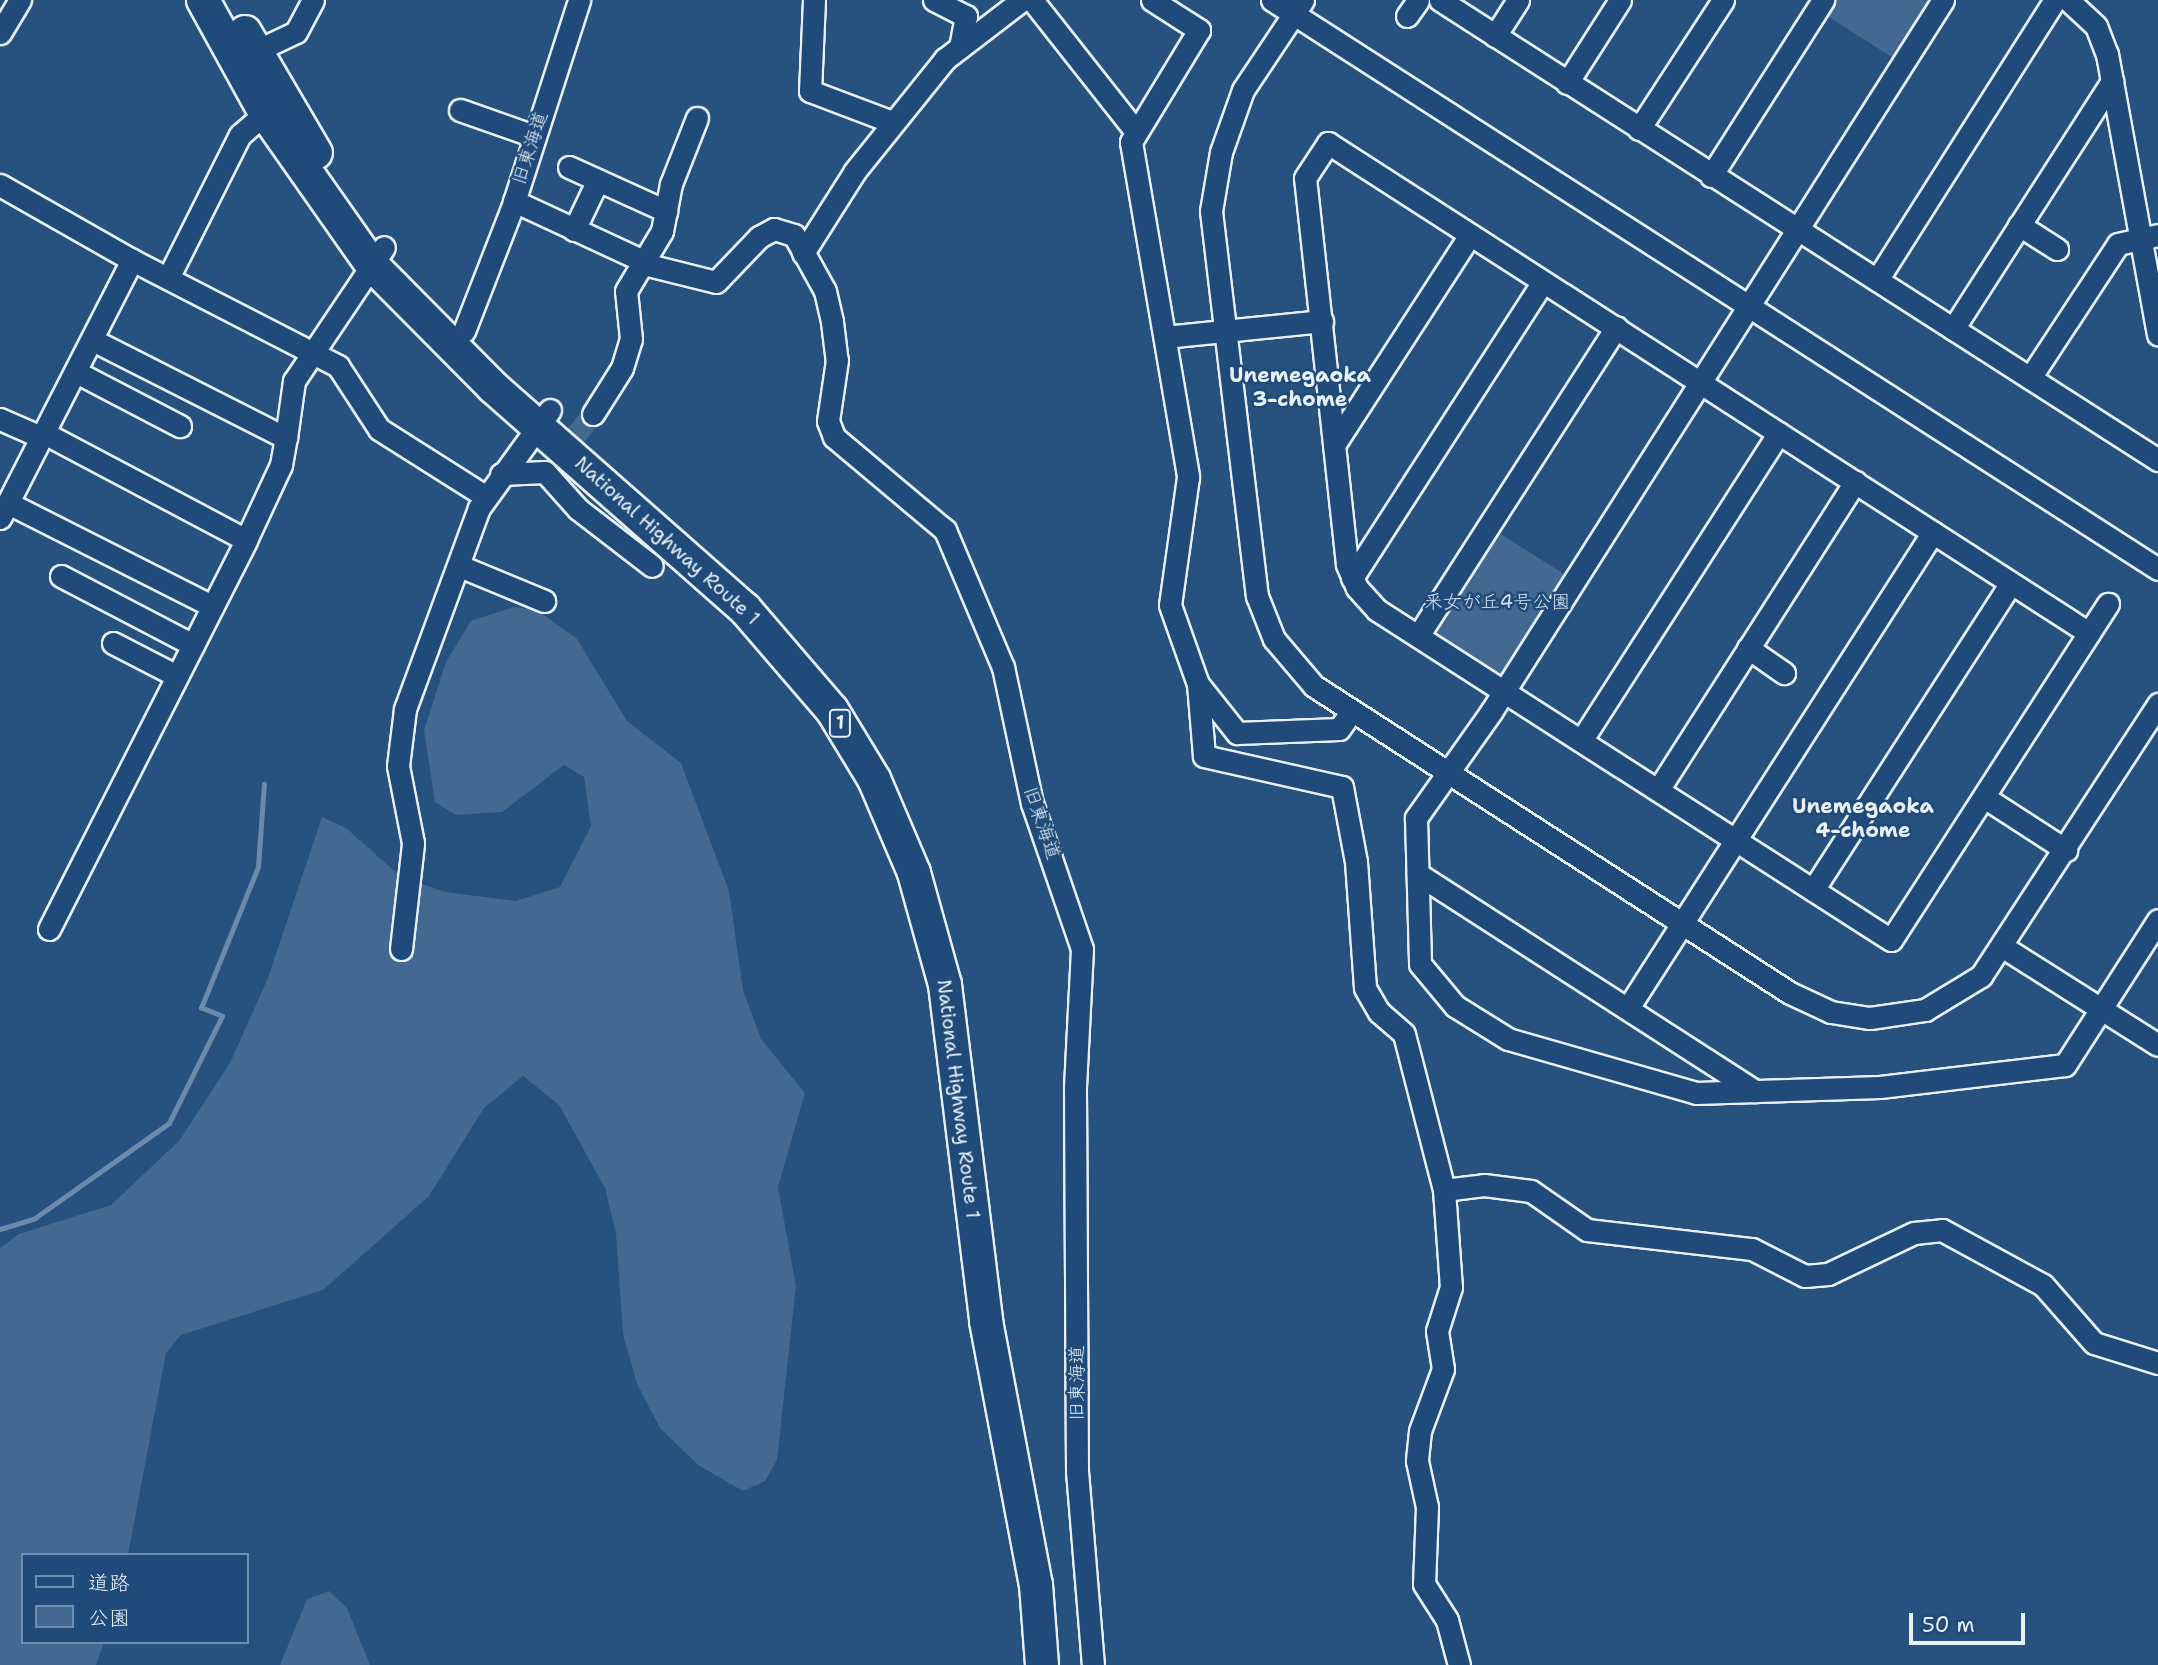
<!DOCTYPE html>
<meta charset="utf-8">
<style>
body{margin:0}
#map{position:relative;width:2158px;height:1665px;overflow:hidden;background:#27517f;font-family:"Shantell Sans","Klee One",sans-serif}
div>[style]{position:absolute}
.green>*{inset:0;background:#436891}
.stream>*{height:4.5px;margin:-2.25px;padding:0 2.25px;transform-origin:2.25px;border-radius:2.25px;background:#6b8aaa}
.minor-tunnel>*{height:21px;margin-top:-10.5px;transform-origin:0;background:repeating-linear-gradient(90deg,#446991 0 21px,transparent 0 31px)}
.roads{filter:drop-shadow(2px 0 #e8f1f8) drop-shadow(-2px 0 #e8f1f8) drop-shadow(0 2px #e8f1f8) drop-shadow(0 -2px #e8f1f8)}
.minor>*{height:21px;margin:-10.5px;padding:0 10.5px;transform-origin:10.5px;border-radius:10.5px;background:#1f4a7a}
.highway>*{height:32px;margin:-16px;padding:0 16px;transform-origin:16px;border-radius:16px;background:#1f4a7a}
span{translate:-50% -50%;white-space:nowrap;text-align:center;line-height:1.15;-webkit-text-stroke:5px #1f4a7a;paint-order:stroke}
.shield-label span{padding:2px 5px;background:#1f4a7a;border:2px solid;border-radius:5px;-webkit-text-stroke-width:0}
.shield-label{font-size:18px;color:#e8f1f8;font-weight:700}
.street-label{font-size:19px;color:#e8f1f8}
.park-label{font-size:19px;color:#d8e3ee}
.neighbourhood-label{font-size:21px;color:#e8f1f8;font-weight:700}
.legend{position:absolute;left:21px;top:1553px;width:228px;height:91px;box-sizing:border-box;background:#1f4a7a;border:2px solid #6f8dac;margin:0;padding:9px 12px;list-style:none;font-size:21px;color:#e8f1f8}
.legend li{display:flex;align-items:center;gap:14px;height:35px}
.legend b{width:35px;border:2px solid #6f8dac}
.scale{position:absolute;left:1909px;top:1613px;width:116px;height:32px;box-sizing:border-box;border:4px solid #e8f1f8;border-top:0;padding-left:9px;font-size:21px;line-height:24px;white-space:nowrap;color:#e8f1f8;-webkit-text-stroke:5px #1f4a7a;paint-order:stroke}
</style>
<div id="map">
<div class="green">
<i style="clip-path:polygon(1833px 0,1932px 0,1895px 59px,1824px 14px)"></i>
<i style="clip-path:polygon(1493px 529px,1564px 574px,1500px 676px,1492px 678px,1432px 638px,1430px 629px)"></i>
<i style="clip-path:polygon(514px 607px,537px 610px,577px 639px,627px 721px,681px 763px,729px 891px,743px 990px,761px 1039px,805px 1093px,778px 1187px,796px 1286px,777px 1460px,765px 1481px,743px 1491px,698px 1465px,660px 1428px,637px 1384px,623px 1334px,616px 1234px,605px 1188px,559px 1105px,523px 1076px,484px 1108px,429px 1196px,323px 1290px,181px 1335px,166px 1353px,128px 1555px,23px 1555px,23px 1642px,104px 1642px,96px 1665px,0 1665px,0 1248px,19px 1234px,111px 1205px,179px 1141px,230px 1063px,268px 978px,322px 817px,346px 828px,400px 876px,445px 892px,516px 901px,560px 887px,591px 826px,584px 777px,564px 765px,502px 812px,456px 815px,435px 802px,424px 730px,446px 662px,471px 621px)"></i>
<i style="clip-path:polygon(329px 1591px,347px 1608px,370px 1665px,280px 1665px,307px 1599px)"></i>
</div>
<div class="stream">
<i style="left:0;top:1229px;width:37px;rotate:-17deg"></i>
<i style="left:35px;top:1218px;width:164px;rotate:-35.3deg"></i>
<i style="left:169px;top:1123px;width:119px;rotate:-63.6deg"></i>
<i style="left:222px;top:1016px;width:22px;rotate:-159deg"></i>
<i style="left:201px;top:1008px;width:152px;rotate:-68deg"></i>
<i style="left:258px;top:867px;width:83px;rotate:-85.9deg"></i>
</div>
<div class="minor-tunnel">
<i style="left:556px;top:459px;width:58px;rotate:-50.6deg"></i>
</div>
<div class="roads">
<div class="minor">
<i style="left:814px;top:0;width:91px;rotate:92.5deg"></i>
<i style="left:810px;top:91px;width:88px;rotate:20.7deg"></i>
<i style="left:934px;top:0;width:36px;rotate:27deg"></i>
<i style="left:966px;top:16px;width:32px;rotate:101deg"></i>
<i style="left:1032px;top:0;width:164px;rotate:51.7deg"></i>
<i style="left:1152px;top:0;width:56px;rotate:32.6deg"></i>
<i style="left:1199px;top:30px;width:131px;rotate:121.3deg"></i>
<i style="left:1131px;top:142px;width:340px;rotate:80.3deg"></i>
<i style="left:1188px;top:477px;width:129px;rotate:98deg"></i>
<i style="left:1170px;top:605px;width:84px;rotate:70.5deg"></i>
<i style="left:1198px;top:684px;width:72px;rotate:85.2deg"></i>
<i style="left:1204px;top:756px;width:141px;rotate:12.7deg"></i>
<i style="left:1342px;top:787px;width:76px;rotate:79.4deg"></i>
<i style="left:1356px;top:862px;width:126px;rotate:85.9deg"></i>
<i style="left:1365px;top:988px;width:28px;rotate:60deg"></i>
<i style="left:1379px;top:1012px;width:33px;rotate:41deg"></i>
<i style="left:1404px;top:1034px;width:161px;rotate:75.6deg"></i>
<i style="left:1444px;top:1190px;width:97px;rotate:85.9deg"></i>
<i style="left:1451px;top:1287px;width:46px;rotate:107.7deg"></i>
<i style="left:1437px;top:1331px;width:38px;rotate:81deg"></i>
<i style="left:1443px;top:1369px;width:66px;rotate:110.4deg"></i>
<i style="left:1420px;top:1431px;width:30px;rotate:96deg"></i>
<i style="left:1417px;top:1461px;width:47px;rotate:77.7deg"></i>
<i style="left:1427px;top:1507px;width:77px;rotate:92.2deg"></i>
<i style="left:1424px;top:1584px;width:43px;rotate:57.4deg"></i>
<i style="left:1447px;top:1620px;width:47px;rotate:75.1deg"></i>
<i style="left:1272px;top:0;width:1053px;rotate:32.71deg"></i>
<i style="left:1303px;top:0;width:108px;rotate:123.7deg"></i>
<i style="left:1243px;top:90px;width:66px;rotate:109.5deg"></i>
<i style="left:1221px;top:152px;width:60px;rotate:99.6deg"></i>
<i style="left:1211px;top:211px;width:388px;rotate:83.2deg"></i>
<i style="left:1257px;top:596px;width:46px;rotate:68.4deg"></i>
<i style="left:1274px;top:639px;width:62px;rotate:49.6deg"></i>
<i style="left:1314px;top:686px;width:566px;rotate:32.82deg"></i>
<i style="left:1790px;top:993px;width:45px;rotate:24.9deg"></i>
<i style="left:1831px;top:1012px;width:39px;rotate:9deg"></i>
<i style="left:1870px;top:1018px;width:56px;rotate:-8.3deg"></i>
<i style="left:1925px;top:1010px;width:66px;rotate:-31.3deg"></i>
<i style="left:1981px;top:976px;width:325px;rotate:-56.9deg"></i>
<i style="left:1440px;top:0;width:853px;rotate:32.65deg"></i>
<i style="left:1943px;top:0;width:843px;rotate:122.41deg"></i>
<i style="left:1491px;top:712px;width:130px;rotate:125.3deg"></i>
<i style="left:1416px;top:818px;width:146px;rotate:88.4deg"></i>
<i style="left:1420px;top:964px;width:55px;rotate:50.2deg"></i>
<i style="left:1455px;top:1006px;width:62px;rotate:31.9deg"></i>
<i style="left:1508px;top:1039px;width:196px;rotate:16deg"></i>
<i style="left:1696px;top:1093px;width:184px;rotate:-1.9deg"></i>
<i style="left:1880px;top:1087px;width:186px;rotate:-6.8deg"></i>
<i style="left:2065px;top:1065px;width:172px;rotate:-57.3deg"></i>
<i style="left:2068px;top:0;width:38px;rotate:43deg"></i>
<i style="left:2096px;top:26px;width:30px;rotate:69deg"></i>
<i style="left:2107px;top:54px;width:285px;rotate:79.7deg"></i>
<i style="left:1407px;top:16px;width:19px;rotate:-55deg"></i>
<i style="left:0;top:33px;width:39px;rotate:-59deg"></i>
<i style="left:1495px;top:36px;width:43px;rotate:-57.4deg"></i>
<i style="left:256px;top:51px;width:44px;rotate:-25.4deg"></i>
<i style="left:296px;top:32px;width:36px;rotate:-62deg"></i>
<i style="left:1567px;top:83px;width:98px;rotate:-57.4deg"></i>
<i style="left:460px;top:110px;width:78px;rotate:19.4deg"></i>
<i style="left:1639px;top:129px;width:154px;rotate:-56.9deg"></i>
<i style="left:1328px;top:143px;width:905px;rotate:32.78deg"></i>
<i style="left:2089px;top:633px;width:365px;rotate:122.8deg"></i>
<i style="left:1891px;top:940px;width:611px;rotate:-147.3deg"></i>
<i style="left:1377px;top:610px;width:30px;rotate:-132deg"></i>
<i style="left:1357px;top:588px;width:26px;rotate:-113deg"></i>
<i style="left:1347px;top:564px;width:388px;rotate:-96.2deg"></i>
<i style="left:1305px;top:178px;width:42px;rotate:-56.7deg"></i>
<i style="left:569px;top:167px;width:107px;rotate:24.4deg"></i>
<i style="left:1711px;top:176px;width:209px;rotate:-57.5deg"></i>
<i style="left:0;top:185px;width:152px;rotate:29.6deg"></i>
<i style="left:514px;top:201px;width:142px;rotate:24.9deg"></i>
<i style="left:2019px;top:225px;width:45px;rotate:32.3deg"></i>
<i style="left:574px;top:230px;width:55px;rotate:-64.4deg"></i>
<i style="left:803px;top:253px;width:97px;rotate:-57.6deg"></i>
<i style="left:855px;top:171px;width:144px;rotate:-51.2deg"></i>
<i style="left:945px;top:59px;width:97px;rotate:-37.5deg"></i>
<i style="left:640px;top:263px;width:78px;rotate:14deg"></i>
<i style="left:716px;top:282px;width:62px;rotate:-46.3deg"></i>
<i style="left:759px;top:237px;width:17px;rotate:-28deg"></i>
<i style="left:774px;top:229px;width:21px;rotate:17deg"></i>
<i style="left:794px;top:235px;width:64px;rotate:61deg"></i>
<i style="left:825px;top:291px;width:32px;rotate:77deg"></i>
<i style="left:832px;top:322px;width:38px;rotate:83deg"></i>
<i style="left:837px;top:360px;width:62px;rotate:98.4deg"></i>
<i style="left:828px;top:421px;width:17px;rotate:69deg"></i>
<i style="left:834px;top:437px;width:145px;rotate:40deg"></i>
<i style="left:945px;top:530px;width:149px;rotate:67.1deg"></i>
<i style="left:1003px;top:667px;width:139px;rotate:78deg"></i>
<i style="left:1032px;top:803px;width:154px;rotate:71.1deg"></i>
<i style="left:1082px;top:949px;width:140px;rotate:92.9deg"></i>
<i style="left:1075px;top:1089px;width:382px;rotate:89.7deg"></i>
<i style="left:1077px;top:1471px;width:195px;rotate:85.3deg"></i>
<i style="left:168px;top:278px;width:160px;rotate:-63.3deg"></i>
<i style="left:240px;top:135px;width:33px;rotate:-41deg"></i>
<i style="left:1877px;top:280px;width:332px;rotate:-57.6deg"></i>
<i style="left:1953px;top:329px;width:295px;rotate:-57.3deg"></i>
<i style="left:464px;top:331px;width:132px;rotate:-68.7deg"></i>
<i style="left:512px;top:208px;width:219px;rotate:-72.1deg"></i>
<i style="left:1165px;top:337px;width:158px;rotate:-5.8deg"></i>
<i style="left:78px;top:373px;width:115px;rotate:27.5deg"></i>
<i style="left:2030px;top:378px;width:160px;rotate:-56.7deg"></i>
<i style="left:2118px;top:244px;width:41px;rotate:-12.7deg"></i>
<i style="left:593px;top:414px;width:54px;rotate:-57.8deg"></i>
<i style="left:622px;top:368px;width:30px;rotate:-73deg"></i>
<i style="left:631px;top:339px;width:48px;rotate:-95.9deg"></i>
<i style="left:626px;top:291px;width:70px;rotate:-59deg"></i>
<i style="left:662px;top:231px;width:48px;rotate:-79.2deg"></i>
<i style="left:671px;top:184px;width:71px;rotate:-68.5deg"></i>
<i style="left:0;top:419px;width:45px;rotate:23.7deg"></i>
<i style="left:46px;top:434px;width:226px;rotate:27.9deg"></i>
<i style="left:286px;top:438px;width:58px;rotate:-82deg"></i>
<i style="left:294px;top:381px;width:161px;rotate:-56.1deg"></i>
<i style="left:1334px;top:445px;width:250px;rotate:-57.1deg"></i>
<i style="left:501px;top:474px;width:44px;rotate:-2.6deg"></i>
<i style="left:545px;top:472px;width:50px;rotate:48.3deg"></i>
<i style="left:578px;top:509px;width:93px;rotate:37.6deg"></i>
<i style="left:8px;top:503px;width:229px;rotate:26.8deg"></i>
<i style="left:0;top:518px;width:290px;rotate:-62.9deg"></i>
<i style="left:132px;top:260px;width:232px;rotate:27.2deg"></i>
<i style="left:338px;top:366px;width:75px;rotate:56.9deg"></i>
<i style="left:379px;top:429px;width:125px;rotate:32.3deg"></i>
<i style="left:462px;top:567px;width:89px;rotate:22.5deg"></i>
<i style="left:61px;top:576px;width:149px;rotate:27.6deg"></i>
<i style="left:1352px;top:578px;width:352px;rotate:-57.2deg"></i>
<i style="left:2089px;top:633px;width:35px;rotate:-57deg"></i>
<i style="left:1418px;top:636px;width:367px;rotate:-57.3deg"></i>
<i style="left:113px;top:643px;width:72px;rotate:27.3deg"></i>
<i style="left:1748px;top:648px;width:44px;rotate:34.8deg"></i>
<i style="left:1198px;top:684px;width:63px;rotate:51.5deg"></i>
<i style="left:1237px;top:733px;width:102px;rotate:-2.2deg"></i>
<i style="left:1339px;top:729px;width:22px;rotate:-54deg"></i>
<i style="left:1581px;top:741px;width:366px;rotate:-57.3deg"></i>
<i style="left:1658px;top:790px;width:366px;rotate:-57.4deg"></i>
<i style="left:1984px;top:797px;width:98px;rotate:32.9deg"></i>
<i style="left:1418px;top:874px;width:401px;rotate:32.8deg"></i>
<i style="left:1813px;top:890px;width:365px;rotate:-57.2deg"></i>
<i style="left:49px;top:929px;width:436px;rotate:-63.1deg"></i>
<i style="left:246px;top:540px;width:83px;rotate:-65deg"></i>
<i style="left:281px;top:465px;width:27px;rotate:-80deg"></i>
<i style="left:286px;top:438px;width:216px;rotate:-153.1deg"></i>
<i style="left:2003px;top:947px;width:183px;rotate:32.3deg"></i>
<i style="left:401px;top:949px;width:107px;rotate:-83.5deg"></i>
<i style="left:413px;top:843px;width:78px;rotate:-101deg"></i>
<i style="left:398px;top:766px;width:57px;rotate:-83deg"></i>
<i style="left:405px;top:709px;width:214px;rotate:-69.8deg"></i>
<i style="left:479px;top:508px;width:121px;rotate:-54.1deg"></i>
<i style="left:1628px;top:1008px;width:565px;rotate:-57.35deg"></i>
<i style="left:1444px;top:1190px;width:40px;rotate:-7.1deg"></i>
<i style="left:1484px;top:1185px;width:47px;rotate:7.3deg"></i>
<i style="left:1531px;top:1191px;width:68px;rotate:34.9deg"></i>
<i style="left:1587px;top:1230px;width:166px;rotate:6.6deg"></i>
<i style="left:1752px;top:1249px;width:59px;rotate:27deg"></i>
<i style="left:1805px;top:1276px;width:23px;rotate:-5deg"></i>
<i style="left:1828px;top:1274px;width:95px;rotate:-25.5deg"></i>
<i style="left:1914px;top:1233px;width:28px;rotate:-6deg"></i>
<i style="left:1942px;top:1230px;width:115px;rotate:28.6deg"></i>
<i style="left:2043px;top:1285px;width:77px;rotate:48.7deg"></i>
<i style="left:2094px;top:1343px;width:67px;rotate:17.4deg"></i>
</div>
<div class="highway">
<i style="left:203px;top:0;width:129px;rotate:61.2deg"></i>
<i style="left:265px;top:113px;width:186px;rotate:54.9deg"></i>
<i style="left:372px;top:265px;width:172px;rotate:45.2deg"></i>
<i style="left:493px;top:387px;width:336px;rotate:41.4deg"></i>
<i style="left:745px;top:609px;width:133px;rotate:49.3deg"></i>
<i style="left:832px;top:710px;width:81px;rotate:58.7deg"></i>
<i style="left:874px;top:779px;width:102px;rotate:66.9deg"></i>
<i style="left:914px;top:873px;width:116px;rotate:74.5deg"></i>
<i style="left:945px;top:985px;width:338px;rotate:83deg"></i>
<i style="left:986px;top:1321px;width:269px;rotate:79.3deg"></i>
<i style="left:1036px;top:1585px;width:80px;rotate:85.7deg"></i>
<i style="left:245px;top:32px;width:140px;rotate:59.6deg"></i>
</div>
</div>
<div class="shield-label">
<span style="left:840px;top:723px">1</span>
</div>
<div class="street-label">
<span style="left:530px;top:148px;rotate:-72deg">旧東海道</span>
<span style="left:667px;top:541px;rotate:42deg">National Highway Route 1</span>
<span style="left:1042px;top:823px;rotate:71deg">旧東海道</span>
<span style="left:958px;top:1099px;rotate:83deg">National Highway Route 1</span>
<span style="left:1077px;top:1383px;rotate:-90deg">旧東海道</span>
</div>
<div class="park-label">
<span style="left:1497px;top:602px">釆女が丘4号公園</span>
</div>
<div class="neighbourhood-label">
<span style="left:1300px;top:387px">Unemegaoka<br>3-chome</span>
<span style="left:1863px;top:818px">Unemegaoka<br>4-chome</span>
</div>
<ul class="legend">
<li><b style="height:9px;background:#1f4a7a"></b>道路</li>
<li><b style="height:19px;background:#436891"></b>公園</li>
</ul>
<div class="scale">50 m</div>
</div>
